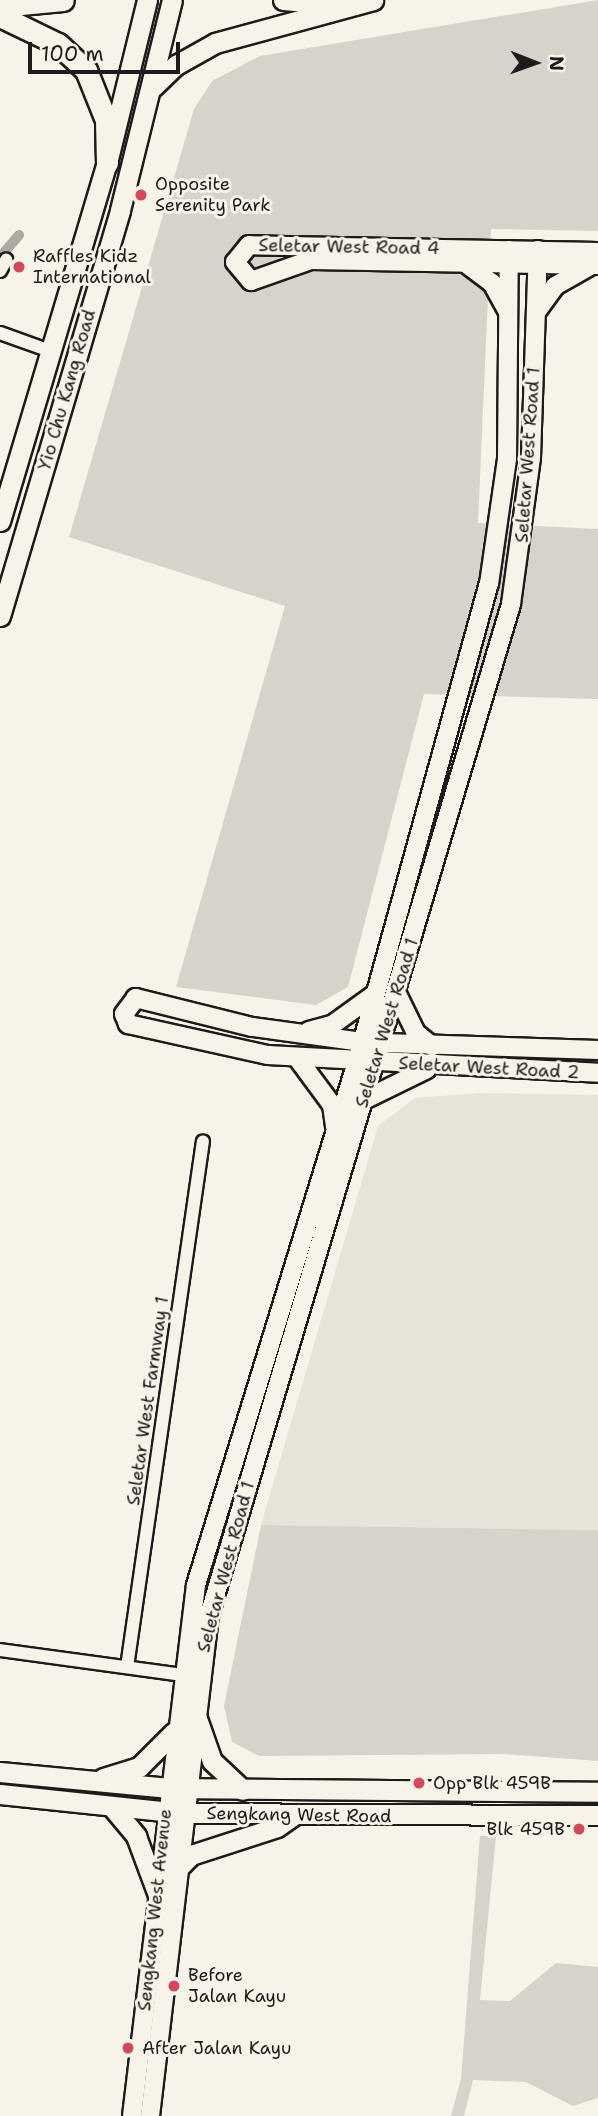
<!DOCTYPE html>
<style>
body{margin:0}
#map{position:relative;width:598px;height:2116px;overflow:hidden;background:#f7f3e8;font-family:"Shantell Sans",sans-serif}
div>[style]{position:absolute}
.built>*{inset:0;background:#e6e3d9}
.green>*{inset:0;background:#d7d3cb}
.canal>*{height:10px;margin:-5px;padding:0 5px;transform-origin:5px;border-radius:5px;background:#aca9a2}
.roads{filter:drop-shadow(2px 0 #1c1c1c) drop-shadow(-2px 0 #1c1c1c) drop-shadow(0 2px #1c1c1c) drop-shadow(0 -2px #1c1c1c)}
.minor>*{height:12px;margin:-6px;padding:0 6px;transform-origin:6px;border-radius:6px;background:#f7f3e8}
.secondary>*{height:18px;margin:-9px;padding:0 9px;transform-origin:9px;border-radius:9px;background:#f7f3e8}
.primary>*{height:19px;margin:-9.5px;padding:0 9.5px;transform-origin:9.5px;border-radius:9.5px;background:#f7f3e8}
.motorway>*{height:21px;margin:-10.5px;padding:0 10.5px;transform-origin:10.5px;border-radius:10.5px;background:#f7f3e8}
.dots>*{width:19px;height:19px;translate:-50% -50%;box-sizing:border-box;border:4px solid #f7f3e8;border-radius:50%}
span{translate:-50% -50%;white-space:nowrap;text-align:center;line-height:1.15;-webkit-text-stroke:6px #f7f3e8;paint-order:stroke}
.poi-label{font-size:18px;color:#1c1c1c}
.left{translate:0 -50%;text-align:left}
.right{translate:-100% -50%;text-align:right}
.street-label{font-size:18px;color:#1c1c1c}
.north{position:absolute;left:500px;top:28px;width:70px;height:70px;-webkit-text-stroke:5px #f7f3e8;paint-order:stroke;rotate:91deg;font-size:19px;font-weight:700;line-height:28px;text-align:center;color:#1c1c1c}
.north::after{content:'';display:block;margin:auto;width:24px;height:32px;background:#1c1c1c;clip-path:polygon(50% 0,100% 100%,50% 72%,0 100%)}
.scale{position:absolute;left:28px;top:42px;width:152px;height:32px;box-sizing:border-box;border:4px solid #1c1c1c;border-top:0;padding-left:9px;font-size:21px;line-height:24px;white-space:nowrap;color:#1c1c1c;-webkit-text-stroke:5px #f7f3e8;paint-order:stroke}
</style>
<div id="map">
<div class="built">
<i style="clip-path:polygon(480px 1093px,598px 1095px,598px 1530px,261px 1525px,378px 1126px,415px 1098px)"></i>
</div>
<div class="green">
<i style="clip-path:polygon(598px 0,598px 231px,491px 229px,478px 523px,598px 529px,598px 699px,424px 694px,348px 987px,316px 1005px,176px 987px,285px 606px,69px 537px,194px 109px,212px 81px,260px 56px)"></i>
<i style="clip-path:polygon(261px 1525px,598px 1530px,598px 1761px,504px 1754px,259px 1756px,232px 1742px,224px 1706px)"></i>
<i style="clip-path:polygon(480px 1836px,496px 1836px,480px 2000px,510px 2001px,556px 1963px,598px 1967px,598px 2098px,573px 2106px,526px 2082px,473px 2080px,464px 2116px,451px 2116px,461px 2079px)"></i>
</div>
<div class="canal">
<i style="left:0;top:257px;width:29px;rotate:-49deg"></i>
</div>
<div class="roads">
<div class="minor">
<i style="left:0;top:271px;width:13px;rotate:-61deg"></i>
<i style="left:0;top:333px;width:53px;rotate:19.8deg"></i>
<i style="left:0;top:1650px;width:184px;rotate:7.8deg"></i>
<i style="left:127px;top:1667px;width:531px;rotate:-81.78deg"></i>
</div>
<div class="secondary">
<i style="left:598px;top:252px;width:349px;rotate:-178.9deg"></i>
<i style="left:249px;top:245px;width:22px;rotate:129deg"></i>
<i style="left:235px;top:262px;width:25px;rotate:50deg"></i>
<i style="left:251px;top:281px;width:64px;rotate:-19.3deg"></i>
<i style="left:311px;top:260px;width:287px;rotate:1deg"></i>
<i style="left:464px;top:262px;width:35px;rotate:37deg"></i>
<i style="left:492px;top:283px;width:31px;rotate:61deg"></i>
<i style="left:537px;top:311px;width:31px;rotate:-54deg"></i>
<i style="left:555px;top:286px;width:43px;rotate:-29.6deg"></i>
<i style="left:396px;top:992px;width:46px;rotate:64deg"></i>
<i style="left:416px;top:1033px;width:21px;rotate:39deg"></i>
<i style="left:309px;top:1031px;width:24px;rotate:-15deg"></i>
<i style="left:332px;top:1025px;width:53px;rotate:-35.8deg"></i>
<i style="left:598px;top:1050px;width:236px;rotate:-178.1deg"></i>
<i style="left:362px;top:1042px;width:111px;rotate:-172.2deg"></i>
<i style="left:252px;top:1027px;width:120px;rotate:-166deg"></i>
<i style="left:136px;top:998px;width:20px;rotate:127deg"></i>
<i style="left:124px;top:1014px;width:11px;rotate:68deg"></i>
<i style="left:128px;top:1024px;width:143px;rotate:12.5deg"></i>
<i style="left:268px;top:1055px;width:330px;rotate:3.1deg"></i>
<i style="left:298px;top:1059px;width:57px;rotate:53.5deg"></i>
<i style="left:332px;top:1105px;width:22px;rotate:82deg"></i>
<i style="left:364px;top:1100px;width:70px;rotate:-26.2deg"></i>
<i style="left:132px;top:2116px;width:535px;rotate:-83.13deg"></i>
<i style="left:196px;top:1585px;width:547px;rotate:-72.89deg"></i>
<i style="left:357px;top:1062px;width:496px;rotate:-74.6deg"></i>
<i style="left:489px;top:584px;width:126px;rotate:-81.8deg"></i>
<i style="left:507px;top:459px;width:209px;rotate:-89.5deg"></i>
<i style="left:150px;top:2116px;width:503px;rotate:-83.27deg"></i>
<i style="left:209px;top:1616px;width:1056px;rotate:-73.38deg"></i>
<i style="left:511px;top:604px;width:147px;rotate:-82.2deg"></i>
<i style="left:531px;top:458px;width:208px;rotate:-88.1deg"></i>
</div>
<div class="primary">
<i style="left:283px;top:0;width:47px;rotate:4.9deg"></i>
<i style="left:153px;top:87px;width:32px;rotate:-44deg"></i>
<i style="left:176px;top:65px;width:45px;rotate:-29.4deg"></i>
<i style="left:215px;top:43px;width:164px;rotate:-15.2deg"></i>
<i style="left:0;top:521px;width:374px;rotate:-73.4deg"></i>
<i style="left:107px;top:163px;width:168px;rotate:-76.2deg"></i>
<i style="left:0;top:616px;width:423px;rotate:-73.5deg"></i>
<i style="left:120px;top:210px;width:216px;rotate:-76.1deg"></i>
<i style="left:194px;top:1710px;width:54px;rotate:70.6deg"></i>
<i style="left:212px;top:1761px;width:42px;rotate:43.1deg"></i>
<i style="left:0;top:1772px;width:170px;rotate:5.4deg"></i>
<i style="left:169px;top:1788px;width:429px;rotate:0.5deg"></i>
<i style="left:103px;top:1778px;width:38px;rotate:-17deg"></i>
<i style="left:139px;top:1767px;width:49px;rotate:-45deg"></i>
<i style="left:0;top:1794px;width:183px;rotate:6deg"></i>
<i style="left:182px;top:1813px;width:416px;rotate:0.3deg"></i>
<i style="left:112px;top:1807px;width:38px;rotate:50deg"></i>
<i style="left:136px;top:1836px;width:63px;rotate:69.6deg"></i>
<i style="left:175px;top:1871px;width:23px;rotate:-45deg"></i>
<i style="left:191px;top:1855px;width:90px;rotate:-18deg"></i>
<i style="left:277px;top:1827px;width:21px;rotate:-35deg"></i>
</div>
<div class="motorway">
<i style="left:0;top:6px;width:63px;rotate:-5.4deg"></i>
<i style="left:0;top:16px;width:64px;rotate:25.8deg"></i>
<i style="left:58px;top:44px;width:38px;rotate:43deg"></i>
<i style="left:86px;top:70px;width:54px;rotate:68.2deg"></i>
<i style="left:106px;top:120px;width:43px;rotate:88.7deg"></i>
</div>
</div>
<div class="dots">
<i style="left:141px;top:195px;background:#d1495b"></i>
<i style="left:19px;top:267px;background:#d1495b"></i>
<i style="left:419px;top:1783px;background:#d1495b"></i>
<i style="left:579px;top:1829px;background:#d1495b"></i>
<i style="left:174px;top:1986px;background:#d1495b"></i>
<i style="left:128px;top:2048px;background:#d1495b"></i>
</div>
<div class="poi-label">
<span class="left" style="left:155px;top:195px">Opposite<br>Serenity Park</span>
<span class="left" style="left:33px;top:267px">Raffles Kidz<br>International</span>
<span class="left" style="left:433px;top:1783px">Opp Blk 459B</span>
<span class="right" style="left:565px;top:1829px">Blk 459B</span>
<span class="left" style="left:188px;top:1986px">Before<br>Jalan Kayu</span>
<span class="left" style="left:142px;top:2048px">After Jalan Kayu</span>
</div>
<div class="street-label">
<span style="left:349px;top:247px;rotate:1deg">Seletar West Road 4</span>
<span style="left:67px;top:390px;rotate:-74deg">Yio Chu Kang Road</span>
<span style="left:528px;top:455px;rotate:-86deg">Seletar West Road 1</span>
<span style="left:387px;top:1023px;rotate:-73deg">Seletar West Road 1</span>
<span style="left:489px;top:1068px;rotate:3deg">Seletar West Road 2</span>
<span style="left:148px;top:1401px;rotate:-82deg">Seletar West Farmway 1</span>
<span style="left:226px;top:1567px;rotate:-75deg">Seletar West Road 1</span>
<span style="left:299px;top:1815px;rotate:1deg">Sengkang West Road</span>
<span style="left:155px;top:1910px;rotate:-84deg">Sengkang West Avenue</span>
</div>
<div class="north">N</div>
<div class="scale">100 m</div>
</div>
